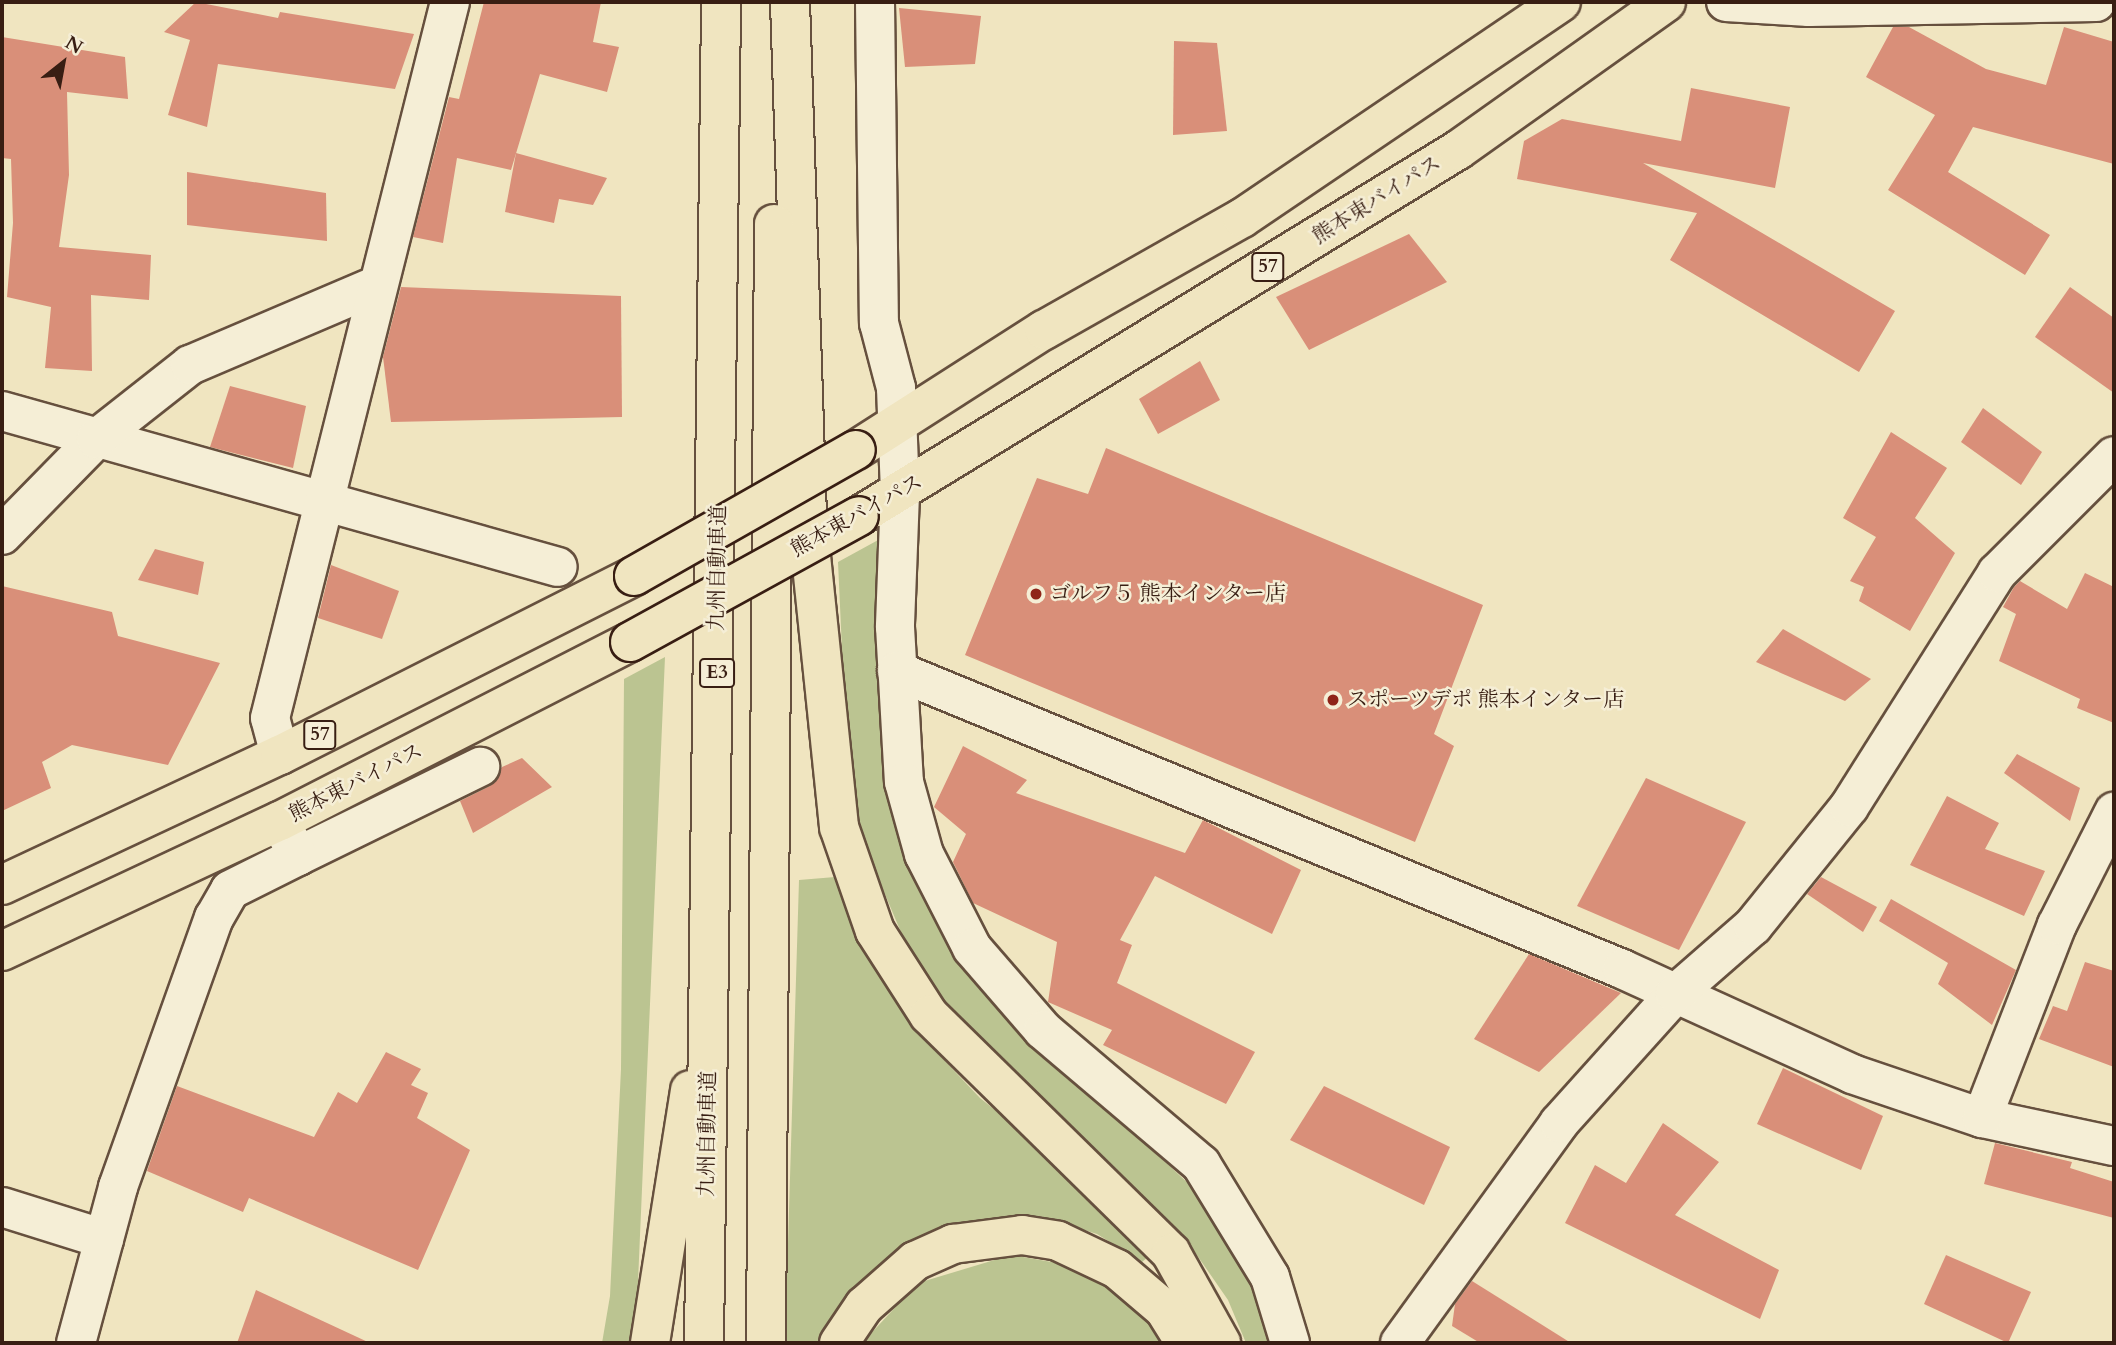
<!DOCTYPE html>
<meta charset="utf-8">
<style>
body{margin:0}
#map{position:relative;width:2116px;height:1345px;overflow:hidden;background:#f0e5c0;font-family:Cardo,"Noto Serif JP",serif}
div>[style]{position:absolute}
.green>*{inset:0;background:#bbc491}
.building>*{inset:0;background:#d98f79}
.roads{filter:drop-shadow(2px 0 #66503e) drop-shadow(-2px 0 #66503e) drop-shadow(0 2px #66503e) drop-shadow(0 -2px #66503e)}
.minor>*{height:38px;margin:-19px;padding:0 19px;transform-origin:19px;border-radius:19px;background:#f5eed6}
.highway>*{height:38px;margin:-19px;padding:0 19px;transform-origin:19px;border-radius:19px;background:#f0e5c0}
.bridges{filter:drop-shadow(2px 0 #381e13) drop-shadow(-2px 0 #381e13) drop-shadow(0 2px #381e13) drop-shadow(0 -2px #381e13)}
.highway-bridge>*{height:38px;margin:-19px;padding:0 19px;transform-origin:19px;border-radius:19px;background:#f0e5c0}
.dots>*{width:19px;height:19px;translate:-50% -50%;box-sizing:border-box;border:4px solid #f5eed6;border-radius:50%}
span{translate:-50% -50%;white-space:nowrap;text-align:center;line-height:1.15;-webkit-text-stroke:5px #f5eed6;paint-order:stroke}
.shield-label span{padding:2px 5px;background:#f5eed6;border:2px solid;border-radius:5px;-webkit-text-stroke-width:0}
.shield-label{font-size:19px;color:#381e13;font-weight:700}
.street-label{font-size:21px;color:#381e13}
.poi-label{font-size:21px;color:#381e13}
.left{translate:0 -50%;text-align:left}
.frame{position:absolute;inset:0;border:4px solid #381e13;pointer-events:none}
.north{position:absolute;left:28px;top:28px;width:70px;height:70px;-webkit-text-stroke:5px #f5eed6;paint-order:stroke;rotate:31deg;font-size:19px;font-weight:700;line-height:28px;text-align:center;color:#381e13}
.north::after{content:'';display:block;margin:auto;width:24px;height:32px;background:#381e13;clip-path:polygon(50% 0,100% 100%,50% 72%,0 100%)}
</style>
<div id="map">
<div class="green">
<i style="clip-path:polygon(880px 539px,885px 750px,1055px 1059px,1191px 1186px,1238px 1245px,1279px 1343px,1246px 1343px,1228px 1300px,1183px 1235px,962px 1031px,906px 944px,862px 840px,846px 738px,838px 562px)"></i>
<i style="clip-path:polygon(665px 657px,637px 1305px,632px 1343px,602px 1343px,610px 1296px,621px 1069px,624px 679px)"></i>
<i style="clip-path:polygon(835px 877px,886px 985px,927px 1042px,980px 1098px,1087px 1184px,1154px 1252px,1142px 1262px,1097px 1234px,1040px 1216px,946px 1228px,851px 1294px,817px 1343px,785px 1343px,799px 880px)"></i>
<i style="clip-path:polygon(1011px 1255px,1080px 1267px,1129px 1299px,1165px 1343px,862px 1343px,918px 1283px)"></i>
</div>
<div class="building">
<i style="clip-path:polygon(196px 2px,278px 18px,280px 12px,414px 34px,395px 89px,218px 64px,207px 127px,168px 115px,190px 40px,164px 32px)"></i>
<i style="clip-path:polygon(484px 2px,601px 2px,593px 42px,619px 47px,607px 92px,540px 74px,511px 170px,457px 158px,443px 243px,413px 237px,449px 97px,459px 99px)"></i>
<i style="clip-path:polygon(899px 8px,981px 16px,975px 64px,905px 67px)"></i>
<i style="clip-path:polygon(1893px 27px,1909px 27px,1986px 69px,2046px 85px,2064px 27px,2114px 42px,2114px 164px,1973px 127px,1948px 172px,2050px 235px,2025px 275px,1888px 190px,1935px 115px,1866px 77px)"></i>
<i style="clip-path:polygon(2px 37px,125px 57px,128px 99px,67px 92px,69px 175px,59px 247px,151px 255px,149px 300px,91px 295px,92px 371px,45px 368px,51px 307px,7px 297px,13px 223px,11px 159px,2px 158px)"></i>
<i style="clip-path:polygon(1174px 41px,1217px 43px,1227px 131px,1173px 135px)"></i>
<i style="clip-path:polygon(1691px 88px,1790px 107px,1775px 188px,1643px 163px,1895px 311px,1859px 372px,1670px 260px,1697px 213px,1517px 179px,1524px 141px,1562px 119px,1681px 141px)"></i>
<i style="clip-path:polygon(516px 153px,607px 178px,593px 205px,559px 199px,554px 223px,505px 212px)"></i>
<i style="clip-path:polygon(187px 172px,326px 193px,327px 241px,187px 225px)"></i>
<i style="clip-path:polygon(1409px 234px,1447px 282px,1309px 350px,1276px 297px)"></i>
<i style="clip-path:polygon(401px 287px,621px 296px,622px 417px,391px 422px,383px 357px)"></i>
<i style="clip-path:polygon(2070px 287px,2114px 318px,2114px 393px,2035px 337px)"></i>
<i style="clip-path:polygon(1200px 361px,1220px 400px,1158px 434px,1139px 399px)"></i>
<i style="clip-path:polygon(230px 386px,306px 406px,293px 468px,210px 447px)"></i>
<i style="clip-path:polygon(1983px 408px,2042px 452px,2021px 485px,1961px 442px)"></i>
<i style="clip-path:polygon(1891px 432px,1947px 468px,1915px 518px,1955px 553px,1910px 631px,1859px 601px,1864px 587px,1850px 581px,1876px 537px,1843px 518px)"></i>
<i style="clip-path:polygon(1106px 448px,1483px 605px,1434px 734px,1454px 746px,1415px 842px,965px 655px,1037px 478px,1088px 494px)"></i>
<i style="clip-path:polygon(155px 549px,204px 562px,198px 595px,138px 580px)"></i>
<i style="clip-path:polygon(331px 565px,399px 591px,382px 639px,318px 618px)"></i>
<i style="clip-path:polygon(2085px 573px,2114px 587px,2114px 723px,2077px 708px,2080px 699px,1999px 661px,2016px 614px,2003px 607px,2014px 587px,2020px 581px,2067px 609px)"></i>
<i style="clip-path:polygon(2px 586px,112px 612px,118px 636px,220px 663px,168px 765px,72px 745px,42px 762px,51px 788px,2px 811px)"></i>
<i style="clip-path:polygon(1783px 629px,1871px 679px,1845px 701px,1756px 662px)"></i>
<i style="clip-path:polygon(963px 746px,1027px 780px,1016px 793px,1185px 853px,1203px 820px,1301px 870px,1272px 934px,1155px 876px,1120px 940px,1132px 945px,1117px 983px,1255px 1052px,1226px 1104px,1103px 1045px,1112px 1030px,1048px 1002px,1057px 942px,973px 903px,953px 862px,966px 834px,934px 807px)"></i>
<i style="clip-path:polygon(2017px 754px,2080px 788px,2070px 821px,2004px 773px)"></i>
<i style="clip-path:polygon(522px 758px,552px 787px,473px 833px,460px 801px,490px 786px,502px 767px)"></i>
<i style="clip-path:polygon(1646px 778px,1746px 822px,1679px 950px,1577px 906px)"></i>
<i style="clip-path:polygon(1947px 796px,1999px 823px,1985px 849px,2045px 871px,2024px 916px,1910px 865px)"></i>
<i style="clip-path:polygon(1821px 877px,1877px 907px,1863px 932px,1807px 894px)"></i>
<i style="clip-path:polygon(1891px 899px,2016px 970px,1992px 1025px,1938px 984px,1948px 963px,1879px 921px)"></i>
<i style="clip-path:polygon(1529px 954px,1621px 993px,1539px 1072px,1474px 1039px)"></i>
<i style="clip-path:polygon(2085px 962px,2114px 971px,2114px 1067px,2039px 1039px,2053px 1006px,2067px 1011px)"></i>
<i style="clip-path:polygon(386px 1052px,421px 1069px,411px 1085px,428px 1093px,417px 1118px,470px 1150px,418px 1270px,249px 1198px,243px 1212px,147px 1171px,177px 1086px,314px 1137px,338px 1092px,357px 1103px)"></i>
<i style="clip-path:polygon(1783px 1068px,1883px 1116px,1861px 1170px,1757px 1124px)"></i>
<i style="clip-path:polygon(1324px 1086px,1450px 1147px,1424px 1205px,1290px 1140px)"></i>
<i style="clip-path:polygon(1663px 1123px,1719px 1162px,1675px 1215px,1779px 1270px,1760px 1319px,1565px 1223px,1595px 1165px,1626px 1183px)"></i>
<i style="clip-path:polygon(1995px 1143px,2072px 1162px,2070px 1168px,2114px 1182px,2114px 1218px,1984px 1184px)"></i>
<i style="clip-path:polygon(1946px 1255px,2031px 1292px,2008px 1343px,1924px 1304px)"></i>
<i style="clip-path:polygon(1472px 1281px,1571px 1343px,1480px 1343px,1452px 1326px,1455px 1304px)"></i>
<i style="clip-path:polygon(256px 1290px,370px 1343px,237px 1343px)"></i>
</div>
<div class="roads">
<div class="minor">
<i style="left:875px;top:2px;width:321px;rotate:89.3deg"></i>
<i style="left:879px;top:323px;width:67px;rotate:75.3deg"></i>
<i style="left:896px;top:388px;width:106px;rotate:87.8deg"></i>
<i style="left:900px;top:494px;width:133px;rotate:92.2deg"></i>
<i style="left:895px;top:627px;width:155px;rotate:86.7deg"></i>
<i style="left:904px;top:782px;width:75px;rotate:74.5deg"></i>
<i style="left:924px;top:854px;width:106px;rotate:62.9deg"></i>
<i style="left:972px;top:948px;width:108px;rotate:49.1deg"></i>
<i style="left:1043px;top:1030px;width:207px;rotate:40.3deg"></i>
<i style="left:1201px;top:1164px;width:132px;rotate:58.6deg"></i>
<i style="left:1270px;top:1277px;width:69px;rotate:73.1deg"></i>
<i style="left:1726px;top:2px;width:83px;rotate:3.4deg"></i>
<i style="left:1809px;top:7px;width:287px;rotate:-1deg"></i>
<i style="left:2px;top:411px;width:577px;rotate:15.67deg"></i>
<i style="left:2px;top:535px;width:134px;rotate:-45.6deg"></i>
<i style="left:96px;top:439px;width:120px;rotate:-38.2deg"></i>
<i style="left:190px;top:365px;width:201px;rotate:-23.1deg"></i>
<i style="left:897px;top:671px;width:784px;rotate:22.34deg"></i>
<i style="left:1622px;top:969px;width:253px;rotate:24.5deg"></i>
<i style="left:1852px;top:1074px;width:137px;rotate:18.7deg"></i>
<i style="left:1982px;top:1118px;width:135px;rotate:12deg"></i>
<i style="left:280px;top:755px;width:38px;rotate:-105deg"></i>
<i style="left:270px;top:718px;width:738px;rotate:-75.89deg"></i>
<i style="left:286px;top:833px;width:26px;rotate:62deg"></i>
<i style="left:298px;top:856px;width:203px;rotate:-26.1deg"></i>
<i style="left:1982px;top:1118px;width:207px;rotate:-68.8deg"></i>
<i style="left:2057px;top:925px;width:127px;rotate:-63.2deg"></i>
<i style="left:2px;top:1207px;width:107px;rotate:17.4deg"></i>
<i style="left:76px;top:1343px;width:162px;rotate:-74.9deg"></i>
<i style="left:118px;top:1187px;width:286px;rotate:-70.4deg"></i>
<i style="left:214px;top:918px;width:32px;rotate:-60deg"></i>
<i style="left:230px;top:890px;width:76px;rotate:-26.6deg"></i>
<i style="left:1400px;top:1343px;width:271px;rotate:-54.1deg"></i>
<i style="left:1559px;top:1123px;width:173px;rotate:-48deg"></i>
<i style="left:1675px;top:994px;width:103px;rotate:-41.1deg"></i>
<i style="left:1753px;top:926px;width:153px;rotate:-51.1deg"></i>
<i style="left:1849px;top:807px;width:277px;rotate:-57.7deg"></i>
<i style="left:1997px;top:573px;width:165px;rotate:-45deg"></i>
</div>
<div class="highway">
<i style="left:790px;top:2px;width:515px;rotate:88.11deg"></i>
<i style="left:807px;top:517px;width:312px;rotate:84.1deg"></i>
<i style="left:839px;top:827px;width:110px;rotate:70.9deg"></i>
<i style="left:875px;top:931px;width:100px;rotate:57.3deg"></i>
<i style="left:929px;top:1015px;width:339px;rotate:44.5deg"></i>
<i style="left:1171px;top:1253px;width:103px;rotate:60.9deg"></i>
<i style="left:856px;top:450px;width:223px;rotate:-32.6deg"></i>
<i style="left:1044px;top:330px;width:227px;rotate:-29.5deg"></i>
<i style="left:1242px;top:218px;width:385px;rotate:-34.1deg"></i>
<i style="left:859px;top:516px;width:702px;rotate:-31.43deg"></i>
<i style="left:1458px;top:150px;width:255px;rotate:-35.4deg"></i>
<i style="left:2px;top:885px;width:307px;rotate:-25.1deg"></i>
<i style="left:280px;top:755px;width:397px;rotate:-26.8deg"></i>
<i style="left:2px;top:951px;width:307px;rotate:-25.1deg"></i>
<i style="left:280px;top:821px;width:393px;rotate:-27.1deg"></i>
<i style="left:650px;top:1343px;width:256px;rotate:-81deg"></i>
<i style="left:704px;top:1343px;width:1341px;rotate:-89.27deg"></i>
<i style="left:766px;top:1343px;width:1119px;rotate:-89.59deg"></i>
<i style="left:839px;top:1343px;width:45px;rotate:-56deg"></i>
<i style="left:864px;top:1306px;width:68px;rotate:-41.4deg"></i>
<i style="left:915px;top:1261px;width:42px;rotate:-24.1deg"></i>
<i style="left:953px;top:1244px;width:70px;rotate:-7.4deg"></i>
<i style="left:1022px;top:1235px;width:36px;rotate:9deg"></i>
<i style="left:1058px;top:1241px;width:65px;rotate:25.4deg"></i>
<i style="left:1117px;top:1269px;width:62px;rotate:40.4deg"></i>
<i style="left:1164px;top:1309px;width:40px;rotate:58deg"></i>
</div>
</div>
<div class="bridges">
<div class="highway-bridge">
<i style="left:634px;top:576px;width:255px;rotate:-29.6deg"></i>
<i style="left:630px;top:642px;width:261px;rotate:-28.8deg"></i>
</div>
</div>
<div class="dots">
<i style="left:1036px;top:594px;background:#8f2418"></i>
<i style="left:1333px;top:700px;background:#8f2418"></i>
</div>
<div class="shield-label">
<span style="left:1268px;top:267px">57</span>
<span style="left:717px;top:673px">E3</span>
<span style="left:320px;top:735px">57</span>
</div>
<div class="street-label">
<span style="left:1377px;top:200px;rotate:-32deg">熊本東バイパス</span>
<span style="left:857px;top:516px;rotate:-29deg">熊本東バイパス</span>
<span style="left:718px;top:568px;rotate:-89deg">九州自動車道</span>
<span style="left:356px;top:783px;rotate:-27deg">熊本東バイパス</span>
<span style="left:708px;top:1134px;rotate:-89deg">九州自動車道</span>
</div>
<div class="poi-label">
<span class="left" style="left:1050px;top:594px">ゴルフ５ 熊本インター店</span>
<span class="left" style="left:1347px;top:700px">スポーツデポ 熊本インター店</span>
</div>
<div class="frame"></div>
<div class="north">N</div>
</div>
